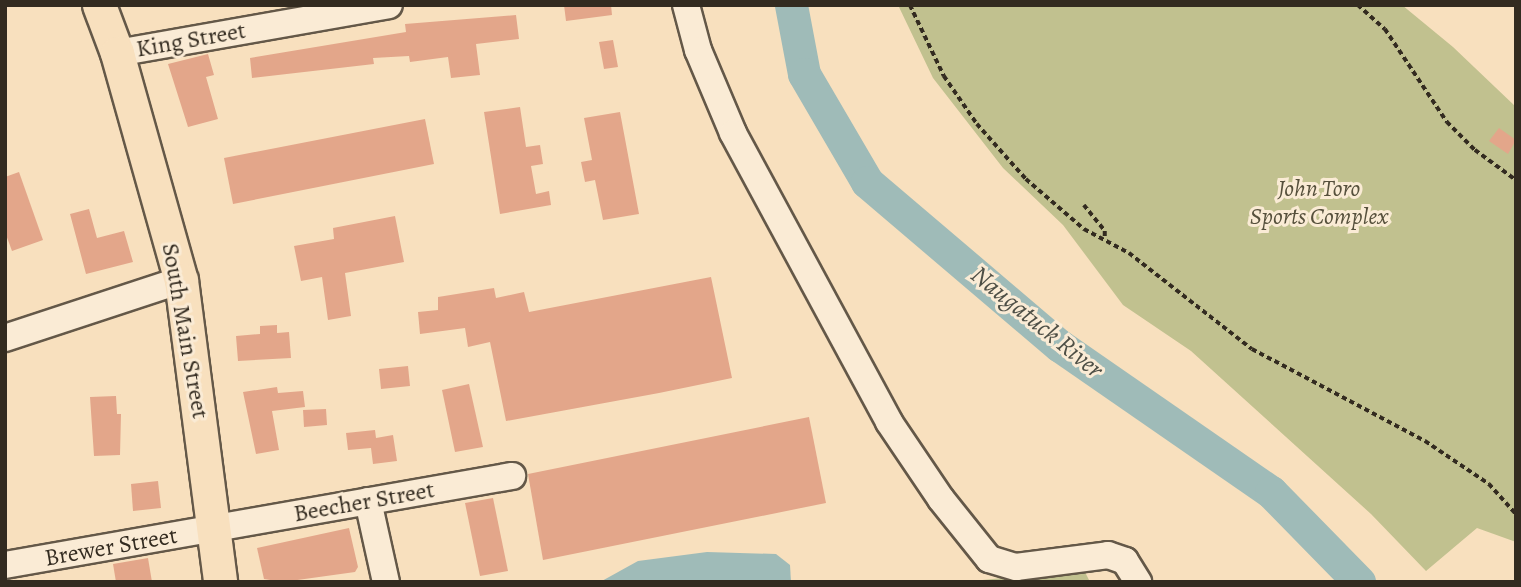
<!DOCTYPE html>
<style>
body{margin:0}
#map{position:relative;width:1521px;height:587px;overflow:hidden;background:#f8e0be;font-family:Alegreya,serif}
div>[style]{position:absolute}
.green>*{inset:0;background:#c1c18f}
.water>*{inset:0;background:#9fbbb8}
.river>*{height:33px;margin:-16.5px;padding:0 16.5px;transform-origin:16.5px;border-radius:16.5px;background:#9fbbb8}
.building>*{inset:0;background:#e3a68a}
.path>*{height:3.5px;margin-top:-1.75px;transform-origin:0;background:repeating-linear-gradient(90deg,#332b20 0 5px,transparent 0 8.5px)}
.roads{filter:drop-shadow(2px 0 #645848) drop-shadow(-2px 0 #645848) drop-shadow(0 2px #645848) drop-shadow(0 -2px #645848)}
.minor>*{height:26px;margin:-13px;padding:0 13px;transform-origin:13px;border-radius:13px;background:#faebd5}
.major>*{height:33px;margin:-16.5px;padding:0 16.5px;transform-origin:16.5px;border-radius:16.5px;background:#f8e0be}
span{translate:-50% -50%;white-space:nowrap;text-align:center;line-height:1.15;-webkit-text-stroke:6px #faebd5;paint-order:stroke}
.street-label{font-size:24px;color:#332b20}
.park-label{font-size:24px;color:#56503c;font-style:italic}
.water-label{font-size:26px;color:#4e4f46;font-style:italic}
.frame{position:absolute;inset:0;border:7px solid #332b20;pointer-events:none}
</style>
<div id="map">
<div class="green">
<i style="clip-path:polygon(898px 5px,1402px 5px,1453px 47px,1516px 107px,1516px 542px,1477px 528px,1426px 571px,1371px 514px,1191px 351px,1123px 305px,1063px 225px,1003px 168px,933px 78px)"></i>
<i style="clip-path:polygon(1084px 570px,1090px 582px,962px 582px)"></i>
</div>
<div class="water">
<i style="clip-path:polygon(707px 552px,776px 554px,790px 565px,791px 582px,600px 582px,638px 561px)"></i>
</div>
<div class="river">
<i style="left:791px;top:5px;width:70px;rotate:79.3deg"></i>
<i style="left:804px;top:74px;width:125px;rotate:59.7deg"></i>
<i style="left:867px;top:182px;width:253px;rotate:40.4deg"></i>
<i style="left:1060px;top:346px;width:257px;rotate:34.7deg"></i>
<i style="left:1271px;top:492px;width:126px;rotate:45.6deg"></i>
</div>
<div class="building">
<i style="clip-path:polygon(564px 5px,611px 5px,612px 15px,566px 21px)"></i>
<i style="clip-path:polygon(516px 15px,519px 39px,476px 44px,480px 75px,451px 78px,448px 57px,410px 62px,409px 56px,373px 58px,374px 64px,252px 78px,250px 58px,406px 32px,405px 24px)"></i>
<i style="clip-path:polygon(613px 40px,618px 67px,604px 69px,599px 42px)"></i>
<i style="clip-path:polygon(208px 54px,214px 75px,206px 77px,218px 119px,188px 127px,168px 64px)"></i>
<i style="clip-path:polygon(520px 107px,526px 147px,540px 145px,543px 164px,531px 166px,536px 194px,549px 191px,551px 205px,500px 214px,484px 112px)"></i>
<i style="clip-path:polygon(620px 112px,639px 214px,603px 220px,595px 180px,585px 182px,581px 162px,592px 160px,584px 118px)"></i>
<i style="clip-path:polygon(425px 119px,434px 164px,233px 204px,224px 158px)"></i>
<i style="clip-path:polygon(1499px 128px,1516px 140px,1508px 154px,1489px 141px)"></i>
<i style="clip-path:polygon(19px 172px,43px 240px,12px 251px,5px 232px,5px 177px)"></i>
<i style="clip-path:polygon(89px 209px,97px 238px,124px 231px,133px 262px,86px 274px,70px 214px)"></i>
<i style="clip-path:polygon(395px 216px,404px 262px,345px 273px,351px 316px,328px 320px,322px 277px,301px 281px,294px 246px,334px 239px,333px 228px)"></i>
<i style="clip-path:polygon(711px 277px,732px 378px,659px 393px,506px 421px,490px 342px,468px 347px,465px 328px,420px 334px,418px 312px,438px 310px,438px 297px,494px 288px,496px 298px,524px 292px,529px 312px)"></i>
<i style="clip-path:polygon(277px 325px,277px 333px,289px 332px,291px 358px,238px 361px,236px 336px,260px 334px,260px 326px)"></i>
<i style="clip-path:polygon(408px 366px,410px 386px,381px 389px,379px 369px)"></i>
<i style="clip-path:polygon(469px 384px,483px 447px,455px 452px,442px 390px)"></i>
<i style="clip-path:polygon(277px 387px,278px 393px,303px 391px,305px 407px,272px 411px,279px 450px,256px 454px,243px 392px)"></i>
<i style="clip-path:polygon(116px 396px,117px 414px,121px 414px,120px 455px,94px 456px,90px 397px)"></i>
<i style="clip-path:polygon(326px 409px,327px 425px,304px 427px,303px 410px)"></i>
<i style="clip-path:polygon(809px 417px,826px 503px,543px 560px,528px 474px)"></i>
<i style="clip-path:polygon(375px 430px,376px 438px,393px 435px,397px 461px,373px 464px,371px 448px,348px 450px,346px 433px)"></i>
<i style="clip-path:polygon(158px 481px,161px 508px,133px 511px,131px 484px)"></i>
<i style="clip-path:polygon(493px 498px,508px 571px,480px 576px,465px 503px)"></i>
<i style="clip-path:polygon(349px 528px,358px 567px,355px 572px,283px 582px,264px 579px,257px 548px)"></i>
<i style="clip-path:polygon(148px 558px,152px 582px,116px 582px,113px 564px)"></i>
</div>
<div class="path">
<i style="left:910px;top:5px;width:79px;rotate:64.4deg"></i>
<i style="left:944px;top:76px;width:58px;rotate:55.5deg"></i>
<i style="left:977px;top:124px;width:74px;rotate:48.3deg"></i>
<i style="left:1026px;top:179px;width:77px;rotate:40.8deg"></i>
<i style="left:1084px;top:229px;width:51px;rotate:28.1deg"></i>
<i style="left:1129px;top:253px;width:156px;rotate:38deg"></i>
<i style="left:1252px;top:349px;width:196px;rotate:28deg"></i>
<i style="left:1425px;top:441px;width:77px;rotate:33.9deg"></i>
<i style="left:1489px;top:484px;width:40px;rotate:48deg"></i>
<i style="left:1358px;top:5px;width:36px;rotate:42deg"></i>
<i style="left:1385px;top:29px;width:112px;rotate:56.3deg"></i>
<i style="left:1447px;top:122px;width:40px;rotate:45deg"></i>
<i style="left:1475px;top:150px;width:51px;rotate:36.2deg"></i>
<i style="left:1084px;top:205px;width:33px;rotate:51deg"></i>
<i style="left:1105px;top:231px;width:8px;rotate:90deg"></i>
</div>
<div class="roads">
<div class="minor">
<i style="left:686px;top:5px;width:47px;rotate:75.1deg"></i>
<i style="left:698px;top:50px;width:90px;rotate:67.1deg"></i>
<i style="left:733px;top:133px;width:328px;rotate:61.6deg"></i>
<i style="left:889px;top:422px;width:93px;rotate:56deg"></i>
<i style="left:941px;top:499px;width:77px;rotate:51.3deg"></i>
<i style="left:989px;top:559px;width:28px;rotate:17deg"></i>
<i style="left:1016px;top:567px;width:93px;rotate:-7.4deg"></i>
<i style="left:1108px;top:555px;width:18px;rotate:19deg"></i>
<i style="left:1125px;top:561px;width:25px;rotate:58deg"></i>
<i style="left:117px;top:53px;width:276px;rotate:-10deg"></i>
<i style="left:5px;top:338px;width:185px;rotate:-18.2deg"></i>
<i style="left:368px;top:501px;width:83px;rotate:77.5deg"></i>
<i style="left:5px;top:565px;width:515px;rotate:-9.96deg"></i>
</div>
<div class="major">
<i style="left:99px;top:5px;width:51px;rotate:69.4deg"></i>
<i style="left:117px;top:53px;width:236px;rotate:74.3deg"></i>
<i style="left:181px;top:280px;width:305px;rotate:82.6deg"></i>
</div>
</div>
<div class="street-label">
<span style="left:191px;top:40px;rotate:-10deg">King Street</span>
<span style="left:185px;top:331px;rotate:80deg">South Main Street</span>
<span style="left:364px;top:502px;rotate:-10deg">Beecher Street</span>
<span style="left:111px;top:547px;rotate:-10deg">Brewer Street</span>
</div>
<div class="park-label">
<span style="left:1319px;top:203px">John Toro<br>Sports Complex</span>
</div>
<div class="water-label">
<span style="left:1037px;top:322px;rotate:39deg">Naugatuck River</span>
</div>
<div class="frame"></div>
</div>
